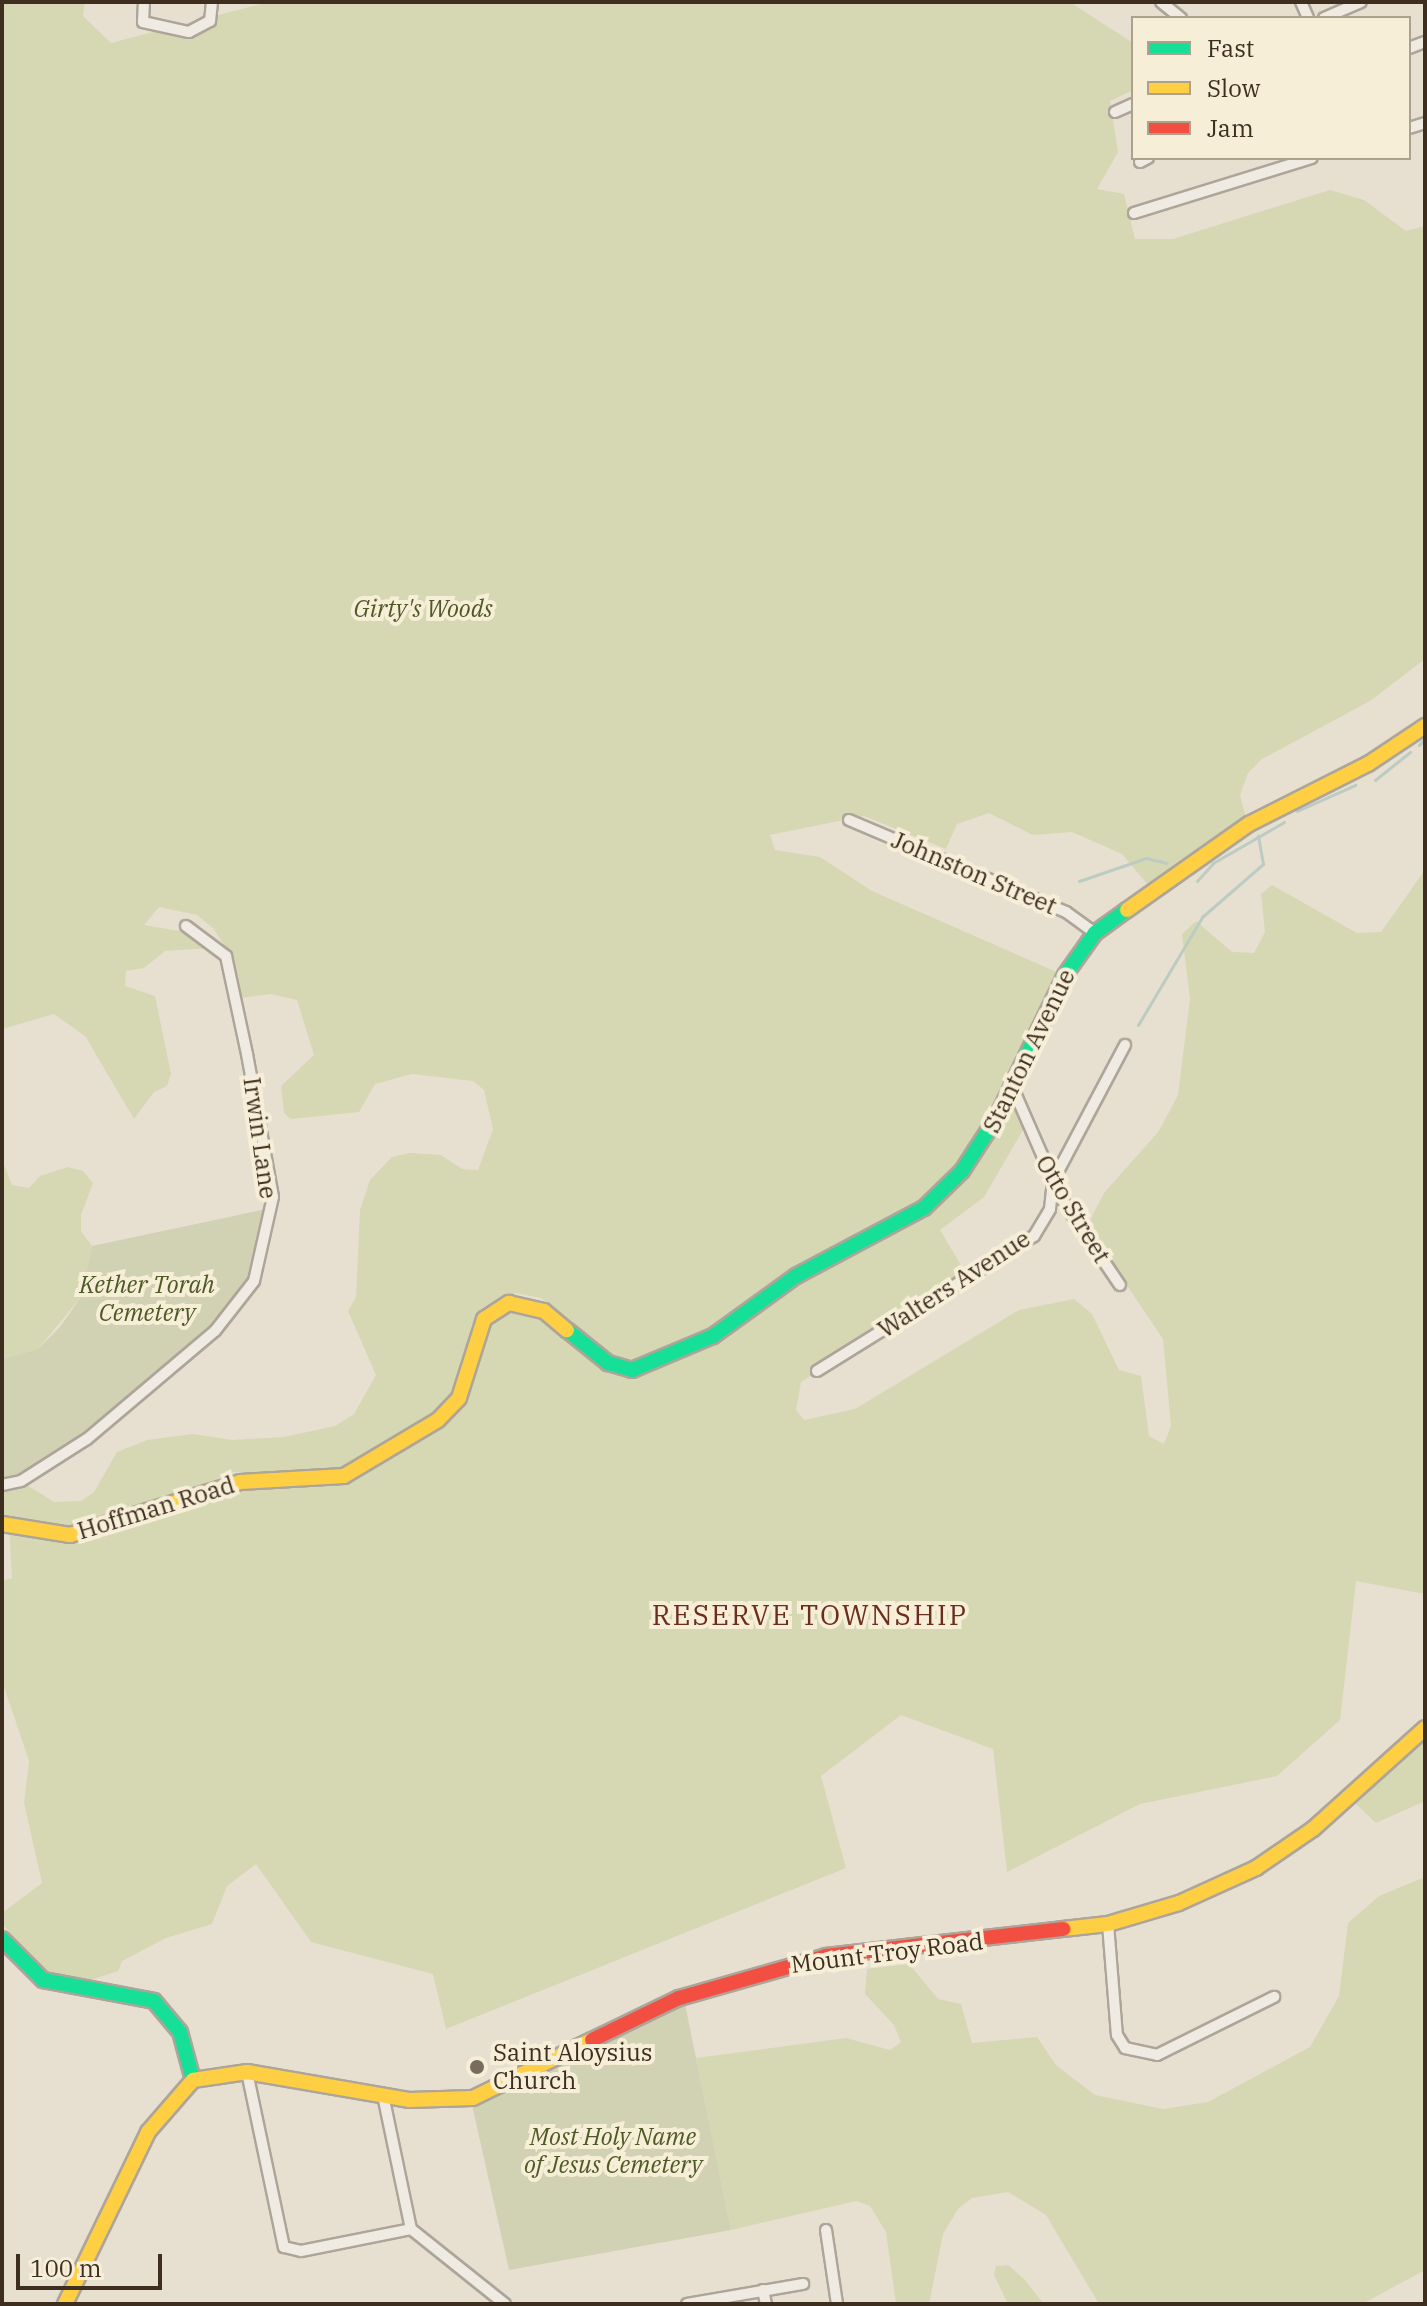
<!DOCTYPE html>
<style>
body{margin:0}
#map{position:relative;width:1427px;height:2306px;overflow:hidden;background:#e7e0d1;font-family:"IBM Plex Serif",serif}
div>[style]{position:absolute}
.green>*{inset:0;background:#d6d7b3}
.cemetery>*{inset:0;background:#d1d1b3}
.stream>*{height:3px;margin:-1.5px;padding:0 1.5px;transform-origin:1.5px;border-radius:1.5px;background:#bcccc2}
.roads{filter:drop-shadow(2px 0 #ada599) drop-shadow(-2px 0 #ada599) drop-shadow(0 2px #ada599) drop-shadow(0 -2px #ada599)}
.street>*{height:10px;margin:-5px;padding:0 5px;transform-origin:5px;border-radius:5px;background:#efebe3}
.fast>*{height:14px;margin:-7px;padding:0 7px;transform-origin:7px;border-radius:7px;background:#16e098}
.slow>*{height:14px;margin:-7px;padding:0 7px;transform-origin:7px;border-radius:7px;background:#ffcf43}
.jam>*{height:14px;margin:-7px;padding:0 7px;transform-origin:7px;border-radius:7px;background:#f24e42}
.dots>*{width:22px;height:22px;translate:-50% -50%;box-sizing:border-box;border:4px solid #f7eed8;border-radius:50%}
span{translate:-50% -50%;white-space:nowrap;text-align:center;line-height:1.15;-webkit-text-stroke:8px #f7eed8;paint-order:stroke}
.park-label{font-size:24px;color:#4d5a26;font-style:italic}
.street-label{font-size:24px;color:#3d2e20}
.poi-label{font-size:24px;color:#3d2e20}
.left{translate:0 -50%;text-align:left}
.quarter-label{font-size:28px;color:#6b2e1e;letter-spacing:2px}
.frame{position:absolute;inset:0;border:4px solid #3d2e20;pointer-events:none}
.legend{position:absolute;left:1131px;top:16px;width:280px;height:144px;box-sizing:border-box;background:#f7eed8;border:2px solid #ada18e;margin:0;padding:10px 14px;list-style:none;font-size:24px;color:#3d2e20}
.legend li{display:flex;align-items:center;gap:16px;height:40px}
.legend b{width:40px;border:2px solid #ada18e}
.scale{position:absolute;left:16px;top:2254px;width:146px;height:36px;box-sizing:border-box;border:4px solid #3d2e20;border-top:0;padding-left:10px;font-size:24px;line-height:28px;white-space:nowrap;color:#3d2e20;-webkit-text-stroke:6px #f7eed8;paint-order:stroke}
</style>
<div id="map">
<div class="green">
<i style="clip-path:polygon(2px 2px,85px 2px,83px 16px,111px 43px,269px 2px,1070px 2px,1133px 43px,1133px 90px,1110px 101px,1118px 152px,1097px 189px,1124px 194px,1135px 239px,1173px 239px,1330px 190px,1364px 200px,1406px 231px,1425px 226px,1425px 659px,1370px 701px,1262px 759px,1248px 773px,1240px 795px,1246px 818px,1149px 886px,1122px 854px,1072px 832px,1033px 835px,989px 813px,957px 824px,946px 849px,864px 816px,770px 835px,775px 850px,820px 857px,872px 891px,1059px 973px,972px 1146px,931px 1194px,897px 1218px,789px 1270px,730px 1318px,633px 1363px,618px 1359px,541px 1298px,516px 1293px,496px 1300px,472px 1324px,462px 1380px,442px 1408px,341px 1470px,306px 1477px,235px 1472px,89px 1526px,58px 1530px,2px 1515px,2px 1492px,27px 1485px,54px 1502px,81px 1501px,94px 1492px,117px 1452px,147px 1440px,193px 1434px,232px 1440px,284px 1437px,335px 1426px,354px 1414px,376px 1375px,348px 1311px,356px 1297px,360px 1210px,370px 1180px,392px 1157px,410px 1153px,441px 1155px,462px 1169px,478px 1170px,493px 1129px,484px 1090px,473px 1081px,412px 1074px,375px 1084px,359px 1112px,291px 1119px,284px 1113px,281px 1086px,314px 1055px,297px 1000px,271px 994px,239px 998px,229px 953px,214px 929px,197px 915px,159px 907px,144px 925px,185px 932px,211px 948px,165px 951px,144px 968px,126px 971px,125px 986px,155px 996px,171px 1074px,167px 1086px,154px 1092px,134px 1119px,85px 1036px,54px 1014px,2px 1029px)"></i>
<i style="clip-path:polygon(1425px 870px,1425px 1594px,1356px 1581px,1340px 1720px,1277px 1776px,1140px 1804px,1007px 1872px,993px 1749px,901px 1715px,821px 1776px,846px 1868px,446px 2029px,433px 1974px,311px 1942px,256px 1864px,227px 1886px,212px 1924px,166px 1938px,122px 1961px,118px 1971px,91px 1980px,62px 1978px,34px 1963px,2px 1923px,2px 1913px,42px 1883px,24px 1803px,29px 1761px,2px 1681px,2px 1581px,12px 1578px,9px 1526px,53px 1535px,205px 1489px,344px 1476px,459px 1398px,478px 1332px,521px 1302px,608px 1363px,651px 1366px,942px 1192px,1012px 1086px,1027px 1123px,984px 1197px,940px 1230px,968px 1277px,801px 1382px,796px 1410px,804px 1420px,855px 1409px,1019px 1310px,1074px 1299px,1092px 1314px,1119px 1370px,1141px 1376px,1149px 1436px,1164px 1444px,1171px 1426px,1163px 1339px,1093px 1235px,1091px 1218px,1104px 1193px,1159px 1131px,1178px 1095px,1190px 999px,1182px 934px,1196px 921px,1232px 952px,1254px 953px,1265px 932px,1261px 894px,1272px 885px,1357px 933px,1381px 932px)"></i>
<i style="clip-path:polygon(2px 1159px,12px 1185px,29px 1188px,40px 1176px,68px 1167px,83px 1171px,93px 1183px,81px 1215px,81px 1231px,92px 1246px,81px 1297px,38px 1349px,2px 1359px)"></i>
<i style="clip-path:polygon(1425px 1737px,1425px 1801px,1376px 1823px,1356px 1804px)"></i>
<i style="clip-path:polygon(1425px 1877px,1425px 2270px,1362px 2304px,1099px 2304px,1046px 2215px,1008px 2192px,972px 2198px,958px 2209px,943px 2234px,929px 2304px,896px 2304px,886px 2232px,870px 2206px,856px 2201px,731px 2230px,696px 2058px,846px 2038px,890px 2050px,901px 2042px,894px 2025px,865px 1994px,867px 1969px,909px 1964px,938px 1999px,961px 2004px,972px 2043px,1037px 2037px,1056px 2065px,1095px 2095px,1163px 2109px,1208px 2102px,1310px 2047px,1339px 1996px,1348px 1923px,1379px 1896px)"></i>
<i style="clip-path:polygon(1008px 2265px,1024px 2279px,1044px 2304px,1008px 2304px,994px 2275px,996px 2266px)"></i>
</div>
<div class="cemetery">
<i style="clip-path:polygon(266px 1209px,248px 1278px,215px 1324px,43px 1465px,2px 1482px,2px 1359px,38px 1349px,60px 1327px,81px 1297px,92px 1246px)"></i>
<i style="clip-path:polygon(685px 2004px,731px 2230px,509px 2270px,472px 2105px)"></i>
</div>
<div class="stream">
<i style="left:1419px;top:745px;width:8px;rotate:-45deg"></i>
<i style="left:1375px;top:780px;width:45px;rotate:-38.7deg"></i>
<i style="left:1297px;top:811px;width:64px;rotate:-24.1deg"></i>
<i style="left:1079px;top:881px;width:71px;rotate:-18.9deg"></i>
<i style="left:1146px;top:858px;width:21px;rotate:14deg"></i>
<i style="left:1197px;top:881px;width:24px;rotate:-48deg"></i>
<i style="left:1213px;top:863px;width:82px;rotate:-30deg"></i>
<i style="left:1138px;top:1025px;width:126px;rotate:-59.3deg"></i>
<i style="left:1202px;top:917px;width:81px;rotate:-41deg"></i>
<i style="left:1263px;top:864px;width:29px;rotate:-100deg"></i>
</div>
<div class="roads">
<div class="street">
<i style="left:144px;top:2px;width:20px;rotate:93deg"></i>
<i style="left:143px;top:22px;width:47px;rotate:12.3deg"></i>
<i style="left:189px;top:32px;width:24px;rotate:-28deg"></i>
<i style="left:210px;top:21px;width:19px;rotate:-84deg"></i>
<i style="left:1161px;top:2px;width:26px;rotate:39deg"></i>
<i style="left:1301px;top:2px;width:17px;rotate:66deg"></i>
<i style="left:1324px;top:18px;width:40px;rotate:-23.4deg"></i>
<i style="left:1409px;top:48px;width:17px;rotate:-21deg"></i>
<i style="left:1115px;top:112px;width:20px;rotate:-24deg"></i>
<i style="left:1409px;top:128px;width:17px;rotate:-17deg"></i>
<i style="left:1140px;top:162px;width:9px;rotate:-27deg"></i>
<i style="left:1134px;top:213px;width:186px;rotate:-17.2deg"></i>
<i style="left:849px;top:820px;width:236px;rotate:23deg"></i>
<i style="left:1066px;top:912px;width:36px;rotate:36deg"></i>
<i style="left:1012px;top:1086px;width:122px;rotate:66.4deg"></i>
<i style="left:1061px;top:1198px;width:105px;rotate:55.9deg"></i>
<i style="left:817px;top:1371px;width:256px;rotate:-31.9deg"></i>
<i style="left:1034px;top:1236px;width:31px;rotate:-59deg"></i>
<i style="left:1050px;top:1209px;width:28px;rotate:-84deg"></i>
<i style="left:1053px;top:1181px;width:154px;rotate:-62.1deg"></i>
<i style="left:2px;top:1485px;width:19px;rotate:-12deg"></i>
<i style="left:21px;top:1481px;width:78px;rotate:-32.5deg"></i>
<i style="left:87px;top:1439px;width:167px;rotate:-40.2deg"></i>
<i style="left:215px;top:1331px;width:63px;rotate:-52deg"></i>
<i style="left:254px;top:1281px;width:86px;rotate:-77.3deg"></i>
<i style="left:273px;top:1197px;width:145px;rotate:-100.3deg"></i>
<i style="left:247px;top:1054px;width:100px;rotate:-102.1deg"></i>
<i style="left:226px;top:956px;width:50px;rotate:-143.1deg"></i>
<i style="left:1108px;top:1924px;width:111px;rotate:85.4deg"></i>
<i style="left:1117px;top:2035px;width:15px;rotate:58deg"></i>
<i style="left:1125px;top:2048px;width:33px;rotate:12deg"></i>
<i style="left:1157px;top:2055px;width:131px;rotate:-26.4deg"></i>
<i style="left:247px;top:2072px;width:179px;rotate:78.1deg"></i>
<i style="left:284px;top:2247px;width:17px;rotate:13deg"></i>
<i style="left:301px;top:2251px;width:112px;rotate:-11.3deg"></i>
<i style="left:383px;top:2095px;width:137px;rotate:78.2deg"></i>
<i style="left:411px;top:2229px;width:120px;rotate:38.6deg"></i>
<i style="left:826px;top:2230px;width:75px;rotate:81.5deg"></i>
<i style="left:763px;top:2290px;width:14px;rotate:78deg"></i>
<i style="left:687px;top:2304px;width:118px;rotate:-9.8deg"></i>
</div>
<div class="fast">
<i style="left:567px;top:1330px;width:53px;rotate:38.8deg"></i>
<i style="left:608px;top:1363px;width:25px;rotate:16deg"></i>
<i style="left:632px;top:1370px;width:88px;rotate:-22.8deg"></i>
<i style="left:713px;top:1336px;width:102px;rotate:-35.9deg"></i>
<i style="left:796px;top:1276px;width:145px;rotate:-28deg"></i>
<i style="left:924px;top:1208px;width:53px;rotate:-44.2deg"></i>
<i style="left:962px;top:1171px;width:64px;rotate:-57.1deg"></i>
<i style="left:997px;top:1117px;width:157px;rotate:-64.4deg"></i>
<i style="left:1065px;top:975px;width:52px;rotate:-54.5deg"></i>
<i style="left:1095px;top:933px;width:39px;rotate:-36deg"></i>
<i style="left:2px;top:1939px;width:58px;rotate:45deg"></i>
<i style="left:43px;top:1980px;width:113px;rotate:10.7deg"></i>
<i style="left:154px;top:2001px;width:40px;rotate:50deg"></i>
<i style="left:180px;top:2032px;width:50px;rotate:74.8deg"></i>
</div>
<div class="slow">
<i style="left:1127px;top:910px;width:149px;rotate:-35.2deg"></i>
<i style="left:1249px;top:824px;width:133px;rotate:-26.8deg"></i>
<i style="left:1368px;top:764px;width:69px;rotate:-33.7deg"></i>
<i style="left:2px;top:1524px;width:69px;rotate:9.2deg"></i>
<i style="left:70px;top:1535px;width:178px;rotate:-17.3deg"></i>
<i style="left:240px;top:1482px;width:104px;rotate:-3.3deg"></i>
<i style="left:344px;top:1476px;width:109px;rotate:-30.8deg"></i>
<i style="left:438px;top:1420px;width:30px;rotate:-46deg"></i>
<i style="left:459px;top:1398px;width:83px;rotate:-72.4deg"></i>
<i style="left:484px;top:1319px;width:30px;rotate:-33deg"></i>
<i style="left:509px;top:1303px;width:36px;rotate:13deg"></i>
<i style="left:544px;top:1311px;width:30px;rotate:40deg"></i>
<i style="left:1063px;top:1929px;width:45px;rotate:-6.3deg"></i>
<i style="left:1108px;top:1924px;width:74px;rotate:-16.5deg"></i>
<i style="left:1179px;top:1903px;width:85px;rotate:-24.4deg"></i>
<i style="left:1256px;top:1868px;width:69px;rotate:-34.4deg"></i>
<i style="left:1313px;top:1829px;width:151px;rotate:-42deg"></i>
<i style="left:65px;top:2304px;width:191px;rotate:-64.2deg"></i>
<i style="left:148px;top:2132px;width:69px;rotate:-49.1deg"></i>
<i style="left:193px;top:2080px;width:55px;rotate:-8.4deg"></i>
<i style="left:247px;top:2072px;width:164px;rotate:9.8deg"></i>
<i style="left:409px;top:2100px;width:64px;rotate:-1.8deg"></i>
<i style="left:473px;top:2098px;width:132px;rotate:-26deg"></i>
</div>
<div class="jam">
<i style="left:592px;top:2040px;width:97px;rotate:-25.8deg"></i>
<i style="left:679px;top:1998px;width:153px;rotate:-15.9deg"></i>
<i style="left:826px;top:1956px;width:239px;rotate:-6.5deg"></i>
</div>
</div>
<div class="dots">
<i style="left:477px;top:2067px;background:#786c5e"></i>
</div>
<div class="park-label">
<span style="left:423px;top:609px">Girty's Woods</span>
<span style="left:147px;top:1299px">Kether Torah<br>Cemetery</span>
<span style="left:613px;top:2151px">Most Holy Name<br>of Jesus Cemetery</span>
</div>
<div class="street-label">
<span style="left:974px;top:873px;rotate:23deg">Johnston Street</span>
<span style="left:1029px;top:1051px;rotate:-64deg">Stanton Avenue</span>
<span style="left:260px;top:1138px;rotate:82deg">Irwin Lane</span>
<span style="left:1073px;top:1209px;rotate:59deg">Otto Street</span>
<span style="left:954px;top:1284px;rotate:-33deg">Walters Avenue</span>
<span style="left:156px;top:1508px;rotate:-17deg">Hoffman Road</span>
<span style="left:887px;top:1953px;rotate:-7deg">Mount Troy Road</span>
</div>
<div class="poi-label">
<span class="left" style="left:493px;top:2067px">Saint Aloysius<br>Church</span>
</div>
<div class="quarter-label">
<span style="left:810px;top:1615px">RESERVE TOWNSHIP</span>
</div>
<div class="frame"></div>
<ul class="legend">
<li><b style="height:10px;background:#16e098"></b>Fast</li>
<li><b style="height:10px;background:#ffcf43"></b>Slow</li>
<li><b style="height:10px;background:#f24e42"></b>Jam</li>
</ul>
<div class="scale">100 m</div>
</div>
